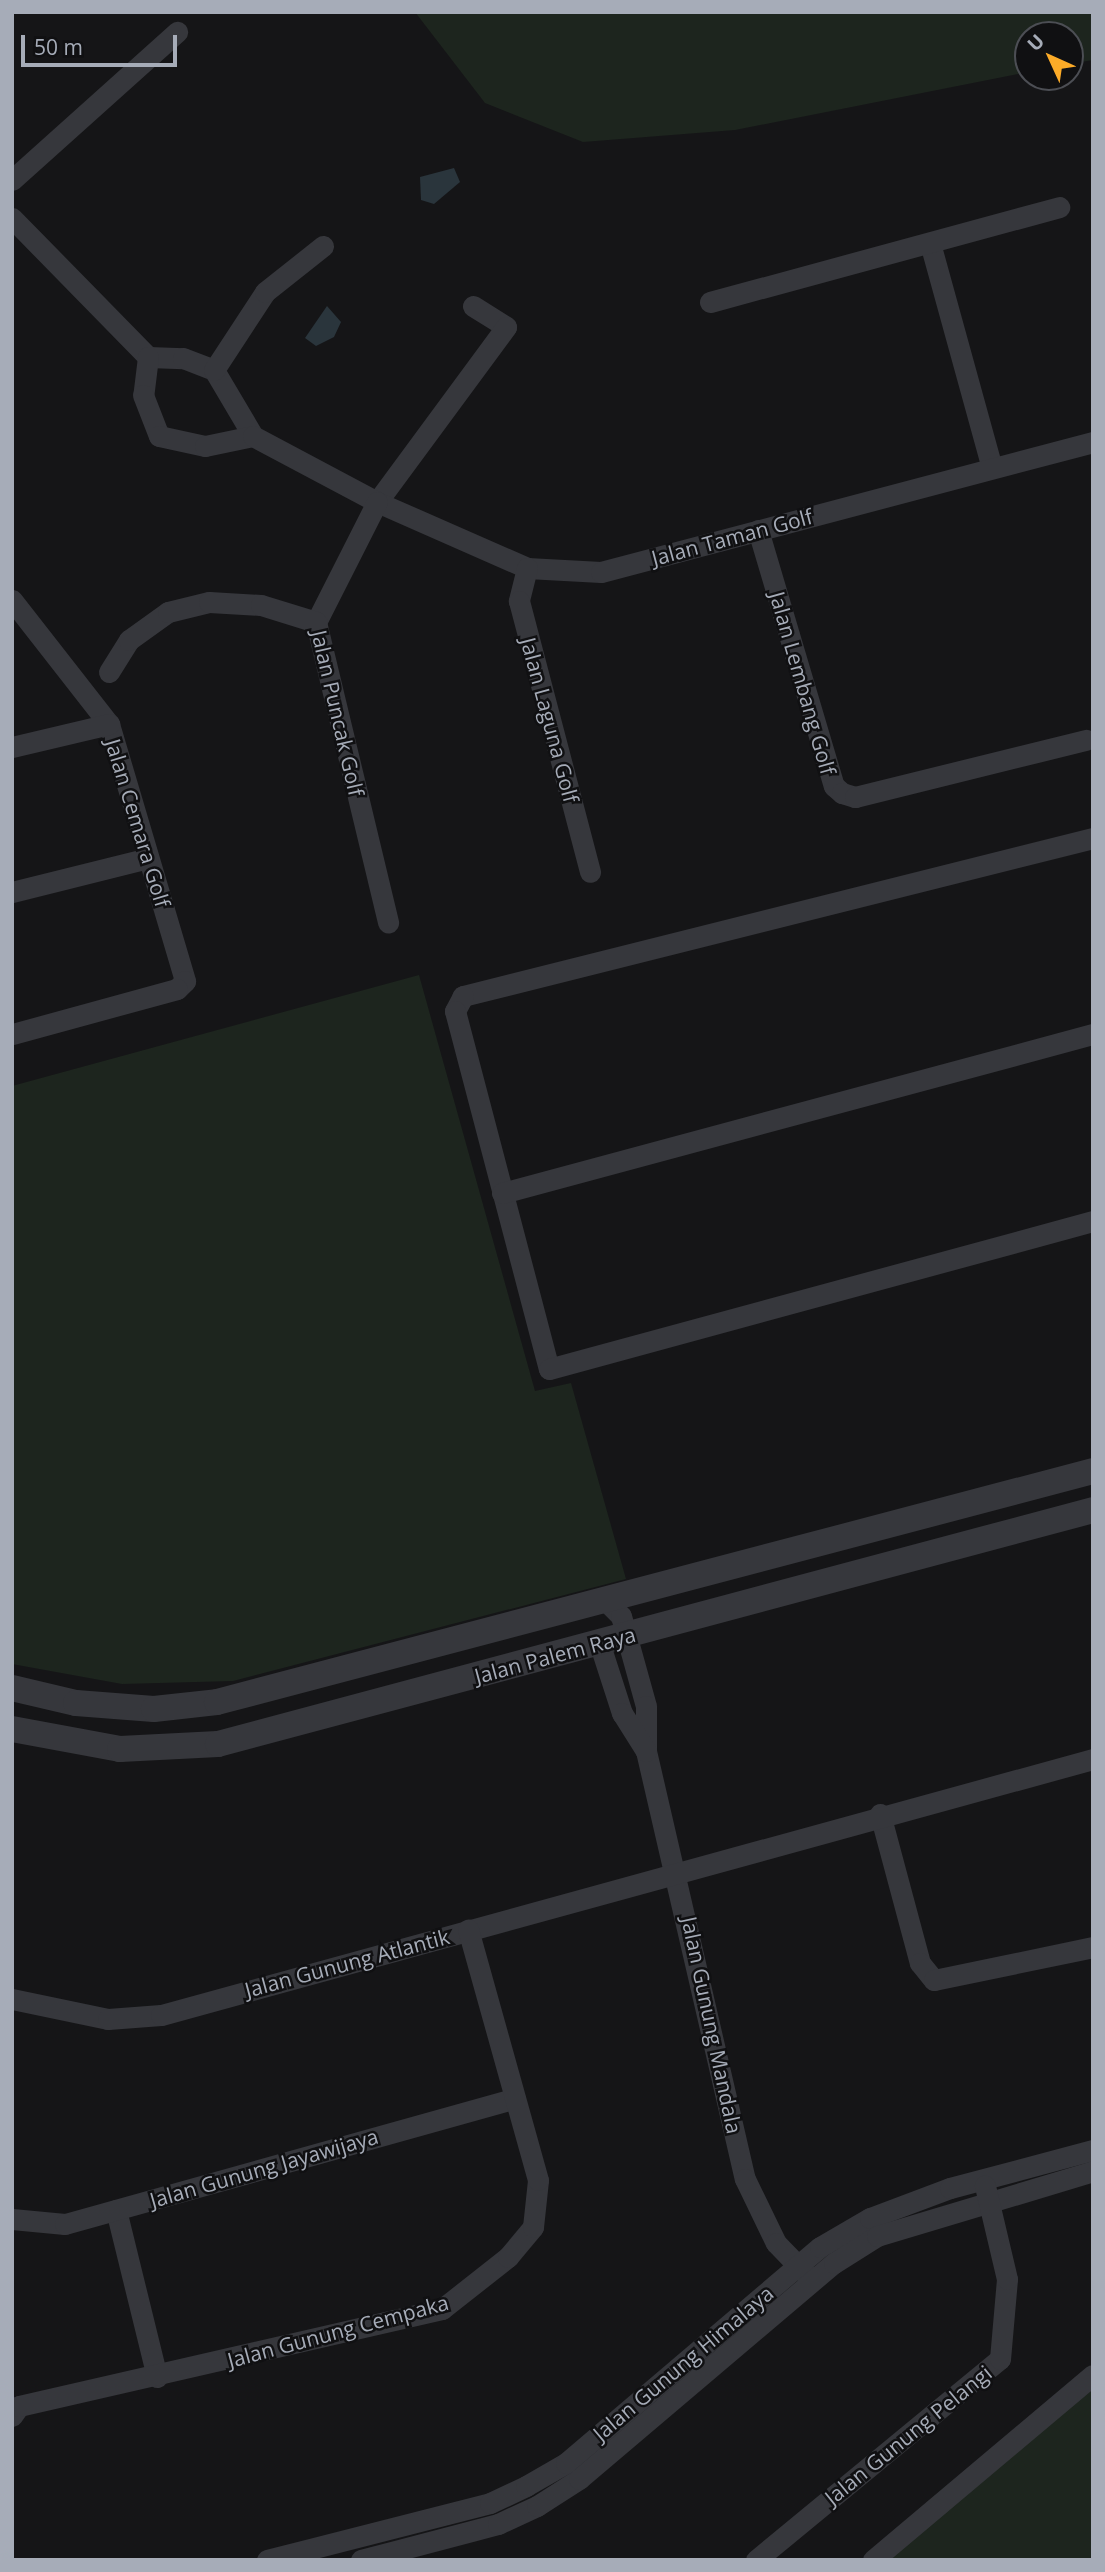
<!DOCTYPE html>
<style>
body{margin:0}
#map{position:relative;width:1105px;height:2572px;overflow:hidden;background:#151517;font-family:"Open Sans",sans-serif}
div>[style]{position:absolute}
.green>*{inset:0;background:#1d251e}
.water>*{inset:0;background:#2a353c}
.minor>*{height:21px;margin:-10.5px;padding:0 10.5px;transform-origin:10.5px;border-radius:10.5px;background:#36373c}
.tertiary>*{height:26px;margin:-13px;padding:0 13px;transform-origin:13px;border-radius:13px;background:#36373c}
span{translate:-50% -50%;white-space:nowrap;text-align:center;line-height:1.15;-webkit-text-stroke:5px #101012;paint-order:stroke}
.street-label{font-size:21px;color:#a6acb8}
.frame{position:absolute;inset:0;border:14px solid #a6acb8;pointer-events:none}
.north{position:absolute;left:1014px;top:21px;width:70px;height:70px;box-sizing:border-box;background:#101012;border:2px solid #4c4e54;border-radius:50%;rotate:315deg;font-size:19px;font-weight:700;line-height:28px;text-align:center;color:#a6acb8}
.north::after{content:'';display:block;margin:auto;width:24px;height:32px;background:#fcab28;clip-path:polygon(50% 0,100% 100%,50% 72%,0 100%)}
.scale{position:absolute;left:21px;top:35px;width:156px;height:32px;box-sizing:border-box;border:4px solid #a6acb8;border-top:0;padding-left:9px;font-size:21px;line-height:24px;white-space:nowrap;color:#a6acb8;-webkit-text-stroke:5px #101012;paint-order:stroke}
</style>
<div id="map">
<div class="green">
<i style="clip-path:polygon(415px 12px,1093px 12px,1093px 60px,1070px 64px,1070px 35px,1028px 35px,1028px 72px,735px 130px,583px 142px,485px 103px)"></i>
<i style="clip-path:polygon(419px 975px,535px 1391px,571px 1383px,626px 1579px,233px 1681px,122px 1684px,12px 1664px,12px 1086px)"></i>
<i style="clip-path:polygon(1093px 2368px,1093px 2560px,867px 2560px)"></i>
</div>
<div class="water">
<i style="clip-path:polygon(454px 168px,460px 182px,434px 204px,421px 200px,420px 177px)"></i>
<i style="clip-path:polygon(327px 306px,341px 322px,334px 337px,316px 346px,305px 338px)"></i>
</div>
<div class="minor">
<i style="left:12px;top:180px;width:222px;rotate:-41.9deg"></i>
<i style="left:12px;top:218px;width:194px;rotate:45.6deg"></i>
<i style="left:148px;top:357px;width:35px;rotate:2deg"></i>
<i style="left:183px;top:358px;width:33px;rotate:21deg"></i>
<i style="left:214px;top:370px;width:77px;rotate:59.4deg"></i>
<i style="left:930px;top:243px;width:233px;rotate:74.6deg"></i>
<i style="left:710px;top:302px;width:362px;rotate:-15.2deg"></i>
<i style="left:473px;top:306px;width:39px;rotate:32deg"></i>
<i style="left:506px;top:327px;width:217px;rotate:126.4deg"></i>
<i style="left:377px;top:502px;width:164px;rotate:23.7deg"></i>
<i style="left:527px;top:568px;width:74px;rotate:3.1deg"></i>
<i style="left:601px;top:572px;width:509px;rotate:-14.8deg"></i>
<i style="left:148px;top:357px;width:38px;rotate:97deg"></i>
<i style="left:143px;top:395px;width:44px;rotate:68.7deg"></i>
<i style="left:159px;top:436px;width:47px;rotate:12.3deg"></i>
<i style="left:205px;top:446px;width:49px;rotate:-11.8deg"></i>
<i style="left:253px;top:436px;width:140px;rotate:28deg"></i>
<i style="left:377px;top:502px;width:135px;rotate:116.9deg"></i>
<i style="left:316px;top:622px;width:309px;rotate:76.5deg"></i>
<i style="left:214px;top:370px;width:93px;rotate:-56.8deg"></i>
<i style="left:265px;top:292px;width:74px;rotate:-38.4deg"></i>
<i style="left:758px;top:530px;width:267px;rotate:73.5deg"></i>
<i style="left:834px;top:786px;width:11px;rotate:41deg"></i>
<i style="left:842px;top:793px;width:14px;rotate:17deg"></i>
<i style="left:855px;top:797px;width:238px;rotate:-13.9deg"></i>
<i style="left:527px;top:568px;width:34px;rotate:104deg"></i>
<i style="left:519px;top:601px;width:280px;rotate:75.3deg"></i>
<i style="left:12px;top:600px;width:157px;rotate:52deg"></i>
<i style="left:109px;top:724px;width:268px;rotate:73.5deg"></i>
<i style="left:185px;top:981px;width:11px;rotate:135deg"></i>
<i style="left:177px;top:989px;width:171px;rotate:164.7deg"></i>
<i style="left:109px;top:672px;width:38px;rotate:-58deg"></i>
<i style="left:129px;top:640px;width:48px;rotate:-35.7deg"></i>
<i style="left:168px;top:612px;width:42px;rotate:-13.7deg"></i>
<i style="left:209px;top:602px;width:52px;rotate:3.3deg"></i>
<i style="left:261px;top:605px;width:58px;rotate:17.2deg"></i>
<i style="left:12px;top:747px;width:100px;rotate:-13.3deg"></i>
<i style="left:1093px;top:838px;width:650px;rotate:165.92deg"></i>
<i style="left:463px;top:996px;width:17px;rotate:118deg"></i>
<i style="left:455px;top:1011px;width:370px;rotate:75.3deg"></i>
<i style="left:549px;top:1369px;width:564px;rotate:-15.22deg"></i>
<i style="left:12px;top:892px;width:140px;rotate:-14deg"></i>
<i style="left:502px;top:1193px;width:612px;rotate:-15.06deg"></i>
<i style="left:606px;top:1601px;width:21px;rotate:45deg"></i>
<i style="left:621px;top:1616px;width:93px;rotate:74.5deg"></i>
<i style="left:646px;top:1706px;width:45px;rotate:90deg"></i>
<i style="left:646px;top:1751px;width:439px;rotate:77deg"></i>
<i style="left:745px;top:2179px;width:71px;rotate:64.2deg"></i>
<i style="left:776px;top:2243px;width:43px;rotate:45.9deg"></i>
<i style="left:599px;top:1642px;width:75px;rotate:72.1deg"></i>
<i style="left:622px;top:1713px;width:45px;rotate:57.7deg"></i>
<i style="left:880px;top:1814px;width:154px;rotate:75deg"></i>
<i style="left:920px;top:1963px;width:22px;rotate:51deg"></i>
<i style="left:934px;top:1980px;width:162px;rotate:-11.7deg"></i>
<i style="left:12px;top:1999px;width:98px;rotate:11.8deg"></i>
<i style="left:108px;top:2019px;width:53px;rotate:-4.3deg"></i>
<i style="left:161px;top:2015px;width:967px;rotate:-15.36deg"></i>
<i style="left:116px;top:2210px;width:172px;rotate:76.2deg"></i>
<i style="left:12px;top:2219px;width:53px;rotate:5.4deg"></i>
<i style="left:65px;top:2224px;width:467px;rotate:-15.6deg"></i>
<i style="left:12px;top:2416px;width:12px;rotate:-55deg"></i>
<i style="left:19px;top:2406px;width:434px;rotate:-12.9deg"></i>
<i style="left:442px;top:2309px;width:84px;rotate:-38.2deg"></i>
<i style="left:508px;top:2257px;width:39px;rotate:-50deg"></i>
<i style="left:533px;top:2227px;width:47px;rotate:-83.9deg"></i>
<i style="left:538px;top:2180px;width:260px;rotate:-105.6deg"></i>
<i style="left:267px;top:2560px;width:230px;rotate:-14.3deg"></i>
<i style="left:490px;top:2503px;width:40px;rotate:-25deg"></i>
<i style="left:526px;top:2486px;width:46px;rotate:-29.9deg"></i>
<i style="left:566px;top:2463px;width:333px;rotate:-40.4deg"></i>
<i style="left:820px;top:2247px;width:58px;rotate:-30.1deg"></i>
<i style="left:870px;top:2218px;width:85px;rotate:-20.6deg"></i>
<i style="left:950px;top:2188px;width:148px;rotate:-14.9deg"></i>
<i style="left:361px;top:2560px;width:142px;rotate:-14.7deg"></i>
<i style="left:498px;top:2524px;width:43px;rotate:-24.8deg"></i>
<i style="left:537px;top:2506px;width:50px;rotate:-32.7deg"></i>
<i style="left:579px;top:2479px;width:334px;rotate:-40.3deg"></i>
<i style="left:834px;top:2263px;width:51px;rotate:-32.1deg"></i>
<i style="left:877px;top:2236px;width:226px;rotate:-16.7deg"></i>
<i style="left:756px;top:2560px;width:316px;rotate:-39.5deg"></i>
<i style="left:1000px;top:2359px;width:80px;rotate:-85deg"></i>
<i style="left:1007px;top:2279px;width:96px;rotate:-103.3deg"></i>
<i style="left:873px;top:2560px;width:287px;rotate:-40.1deg"></i>
</div>
<div class="tertiary">
<i style="left:12px;top:1688px;width:66px;rotate:13.2deg"></i>
<i style="left:76px;top:1703px;width:78px;rotate:4.4deg"></i>
<i style="left:154px;top:1709px;width:63px;rotate:-6.3deg"></i>
<i style="left:217px;top:1702px;width:906px;rotate:-14.77deg"></i>
<i style="left:12px;top:1729px;width:110px;rotate:10.5deg"></i>
<i style="left:120px;top:1749px;width:98px;rotate:-2.9deg"></i>
<i style="left:218px;top:1744px;width:906px;rotate:-14.97deg"></i>
</div>
<div class="street-label">
<span style="left:732px;top:537px;rotate:-15deg">Jalan Taman Golf</span>
<span style="left:803px;top:683px;rotate:74deg">Jalan Lembang Golf</span>
<span style="left:338px;top:713px;rotate:77deg">Jalan Puncak Golf</span>
<span style="left:550px;top:720px;rotate:75deg">Jalan Laguna Golf</span>
<span style="left:138px;top:823px;rotate:73deg">Jalan Cemara Golf</span>
<span style="left:555px;top:1655px;rotate:-15deg">Jalan Palem Raya</span>
<span style="left:347px;top:1963px;rotate:-15deg">Jalan Gunung Atlantik</span>
<span style="left:712px;top:2025px;rotate:78deg">Jalan Gunung Mandala</span>
<span style="left:264px;top:2168px;rotate:-16deg">Jalan Gunung Jayawijaya</span>
<span style="left:338px;top:2331px;rotate:-15deg">Jalan Gunung Cempaka</span>
<span style="left:683px;top:2363px;rotate:-40deg">Jalan Gunung Himalaya</span>
<span style="left:908px;top:2435px;rotate:-39deg">Jalan Gunung Pelangi</span>
</div>
<div class="frame"></div>
<div class="north">U</div>
<div class="scale">50 m</div>
</div>
